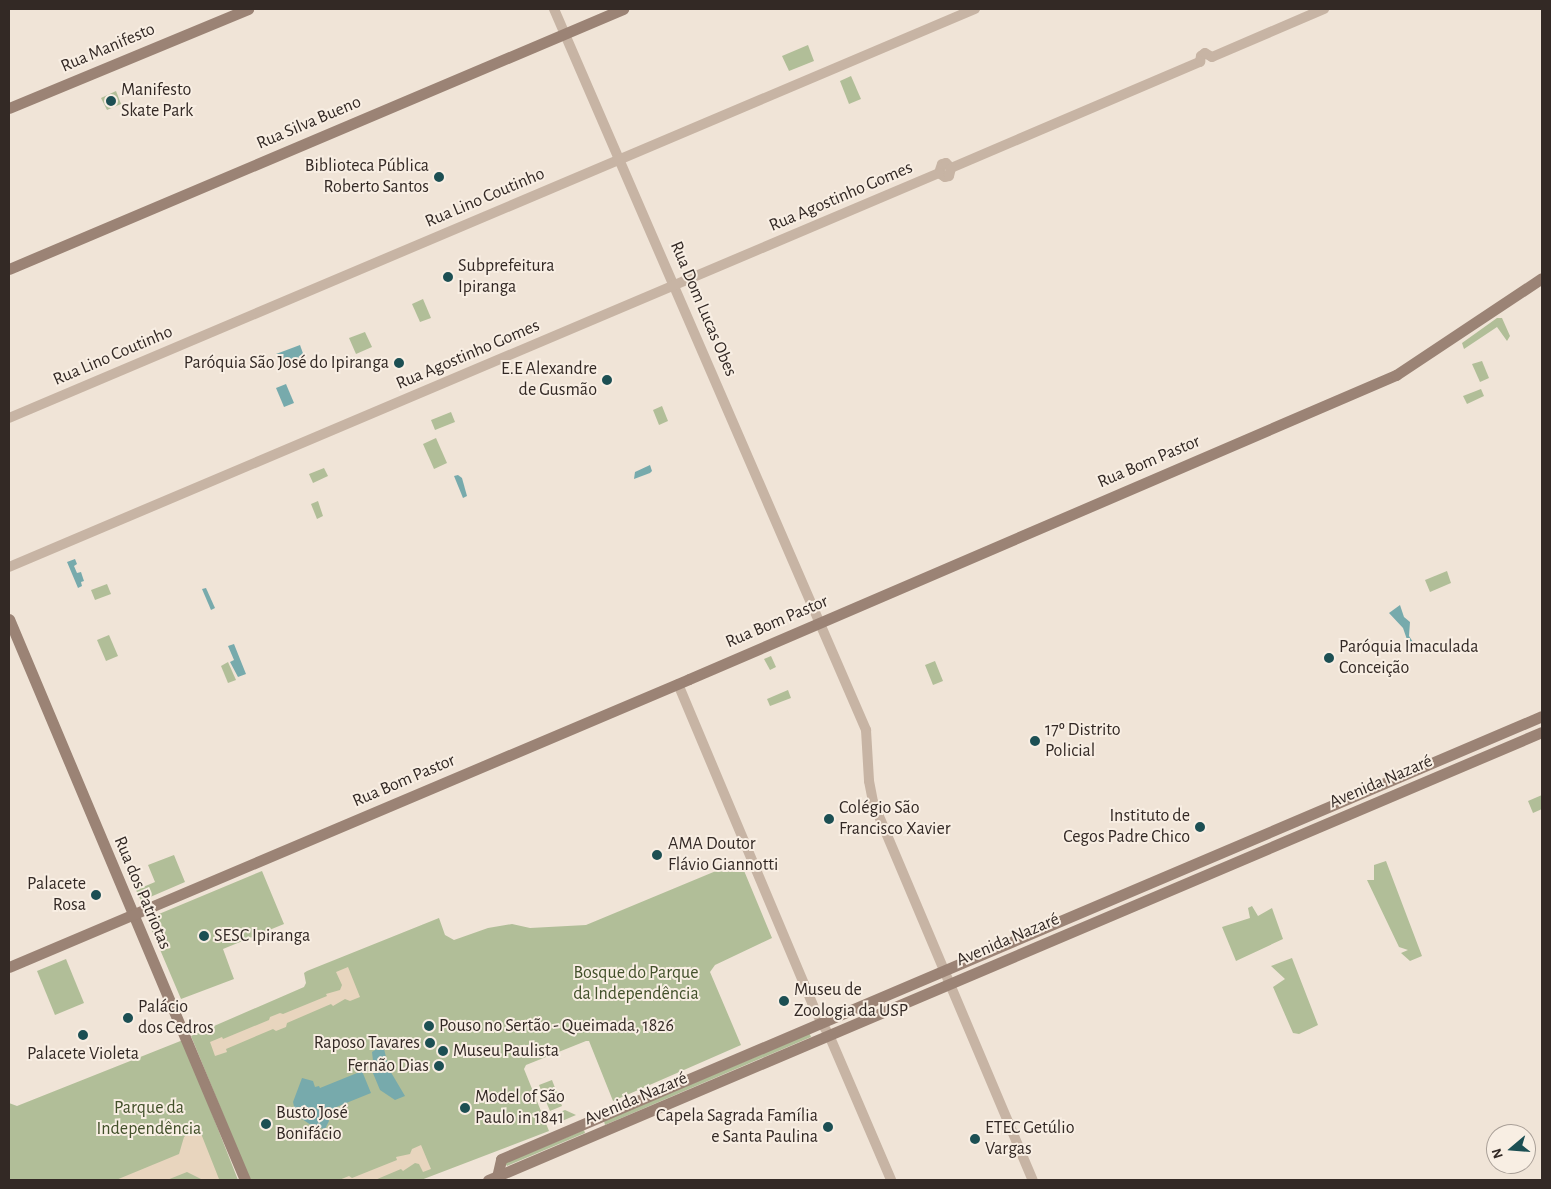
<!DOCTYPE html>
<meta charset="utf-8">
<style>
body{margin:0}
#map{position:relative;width:1551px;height:1189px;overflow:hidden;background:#f0e4d7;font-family:"Alegreya Sans",sans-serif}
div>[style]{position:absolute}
.green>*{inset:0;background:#b1be98}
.plaza>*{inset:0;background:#e8d5be}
.water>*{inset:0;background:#77aaac}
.tertiary>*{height:10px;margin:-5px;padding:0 5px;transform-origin:5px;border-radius:5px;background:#c7b4a4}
.secondary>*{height:11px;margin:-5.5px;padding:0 5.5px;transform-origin:5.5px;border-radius:5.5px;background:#9b8375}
.dots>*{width:14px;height:14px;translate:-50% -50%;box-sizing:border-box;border:2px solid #f8eee3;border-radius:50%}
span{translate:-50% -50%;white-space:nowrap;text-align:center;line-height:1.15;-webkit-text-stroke:4px #f8eee3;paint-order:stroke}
.street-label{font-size:18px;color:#332925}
.poi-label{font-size:18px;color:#332925}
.left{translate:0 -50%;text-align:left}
.right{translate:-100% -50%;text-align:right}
.park-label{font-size:18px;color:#42502a}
.frame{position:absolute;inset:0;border:10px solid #332925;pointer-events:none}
.north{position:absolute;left:1486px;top:1124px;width:50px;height:50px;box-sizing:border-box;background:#f8eee3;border:1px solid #a99f97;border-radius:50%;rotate:252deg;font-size:14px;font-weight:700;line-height:20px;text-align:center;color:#332925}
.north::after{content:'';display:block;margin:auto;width:18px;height:22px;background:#1c4f53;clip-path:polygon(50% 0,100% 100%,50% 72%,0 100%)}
</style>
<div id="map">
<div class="green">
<i style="clip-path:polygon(808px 45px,814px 61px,789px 71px,782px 56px)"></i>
<i style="clip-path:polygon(851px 76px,861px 99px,849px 104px,840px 81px)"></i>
<i style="clip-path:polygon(116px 91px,121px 104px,107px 110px,101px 98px)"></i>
<i style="clip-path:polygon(423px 299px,431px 318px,420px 322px,412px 304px)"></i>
<i style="clip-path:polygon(1497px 318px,1502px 318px,1510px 336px,1507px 341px,1497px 327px,1464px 349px,1462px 343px)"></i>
<i style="clip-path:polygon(365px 332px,372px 347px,356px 354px,349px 338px)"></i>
<i style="clip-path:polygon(1482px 361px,1489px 378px,1480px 382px,1472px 364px)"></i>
<i style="clip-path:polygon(1481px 389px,1484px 396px,1467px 404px,1463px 396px)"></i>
<i style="clip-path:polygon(662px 406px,668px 421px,659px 425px,653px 410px)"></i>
<i style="clip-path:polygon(451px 412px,455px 422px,435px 430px,431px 420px)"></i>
<i style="clip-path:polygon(436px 438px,447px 463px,434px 469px,423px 444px)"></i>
<i style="clip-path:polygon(324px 468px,328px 476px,313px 483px,309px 474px)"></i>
<i style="clip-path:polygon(318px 501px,323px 516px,317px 519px,311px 504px)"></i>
<i style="clip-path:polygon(1447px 571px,1451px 583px,1430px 592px,1425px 580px)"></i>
<i style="clip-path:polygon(107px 584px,111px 594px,95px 600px,91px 590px)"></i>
<i style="clip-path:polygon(109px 635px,118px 656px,106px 661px,97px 640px)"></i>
<i style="clip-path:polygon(771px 656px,776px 667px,770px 670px,764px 659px)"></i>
<i style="clip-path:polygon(935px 661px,943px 681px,933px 685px,925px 665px)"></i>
<i style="clip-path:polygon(228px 662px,236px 680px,228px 683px,221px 666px)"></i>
<i style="clip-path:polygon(788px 690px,791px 698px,770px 706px,767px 699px)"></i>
<i style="clip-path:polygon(1542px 795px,1542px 809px,1533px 813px,1528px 801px)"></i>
<i style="clip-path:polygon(174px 855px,185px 882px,141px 901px,136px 890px,155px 882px,148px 865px)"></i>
<i style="clip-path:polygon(740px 861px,772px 938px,715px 965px,710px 972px,741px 1045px,613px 1101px,589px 1041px,586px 1041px,526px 1065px,524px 1069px,549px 1131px,421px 1180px,250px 1180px,191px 1036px,304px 987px,306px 983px,304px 973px,307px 971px,439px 918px,445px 935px,454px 940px,488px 928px,512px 924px,530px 928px,586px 925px)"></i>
<i style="clip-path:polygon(1386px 861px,1422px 956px,1410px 961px,1401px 953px,1408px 950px,1399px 947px,1367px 880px,1374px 880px,1374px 865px)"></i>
<i style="clip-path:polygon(262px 871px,284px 924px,223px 949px,234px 979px,181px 999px,147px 919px)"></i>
<i style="clip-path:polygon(1252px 906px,1258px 916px,1272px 908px,1283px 939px,1236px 961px,1222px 927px,1250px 918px,1248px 908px)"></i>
<i style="clip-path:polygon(1292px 958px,1318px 1025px,1299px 1034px,1293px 1033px,1273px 987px,1285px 979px,1271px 966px)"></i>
<i style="clip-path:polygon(66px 959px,84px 1003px,55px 1015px,37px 971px)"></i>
<i style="clip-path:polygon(809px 1032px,811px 1037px,605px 1125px,604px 1121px,788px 1043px)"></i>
<i style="clip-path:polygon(183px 1040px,238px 1180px,9px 1180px,9px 1103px,17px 1106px)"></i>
<i style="clip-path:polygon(552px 1080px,562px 1106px,550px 1111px,539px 1085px)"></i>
<i style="clip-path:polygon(565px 1110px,576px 1115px,555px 1124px,552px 1115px)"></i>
<i style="clip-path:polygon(584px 1130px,585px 1133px,507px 1166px,505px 1163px)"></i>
</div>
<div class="plaza">
<i style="clip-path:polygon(348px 967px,360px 997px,350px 1001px,345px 999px,333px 1006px,331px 1004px,287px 1023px,286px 1027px,276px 1031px,273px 1029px,226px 1049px,227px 1052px,215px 1056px,210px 1042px,222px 1037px,223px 1039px,269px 1020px,270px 1017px,280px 1013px,283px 1014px,327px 996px,326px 994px,340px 990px,342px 985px,336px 972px)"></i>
<i style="clip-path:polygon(198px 1126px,219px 1179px,203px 1180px,187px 1172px,167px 1180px,116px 1180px,179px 1154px,184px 1137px)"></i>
<i style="clip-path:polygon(421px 1145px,431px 1169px,423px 1172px,419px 1164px,415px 1163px,403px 1171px,401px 1169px,375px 1180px,339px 1180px,349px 1176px,352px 1178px,397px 1160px,396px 1157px,410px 1154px,412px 1149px)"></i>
</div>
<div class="water">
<i style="clip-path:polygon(300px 345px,305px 359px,282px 368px,276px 354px)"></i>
<i style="clip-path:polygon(286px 384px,294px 403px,284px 407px,276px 388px)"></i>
<i style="clip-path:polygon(650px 465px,652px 471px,650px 473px,634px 479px,635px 472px)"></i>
<i style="clip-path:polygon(458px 475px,462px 478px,467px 496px,463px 498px,454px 476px)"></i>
<i style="clip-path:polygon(75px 559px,77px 564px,74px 566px,77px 573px,81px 572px,84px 581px,81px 582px,82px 586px,78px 588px,67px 562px)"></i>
<i style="clip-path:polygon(206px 588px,215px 608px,211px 610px,202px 589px)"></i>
<i style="clip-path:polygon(1400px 605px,1404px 617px,1410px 622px,1409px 636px,1415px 645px,1415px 650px,1411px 651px,1403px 628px,1389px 613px)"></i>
<i style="clip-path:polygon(234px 644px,246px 674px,238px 677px,230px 662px,234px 660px,228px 646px)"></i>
<i style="clip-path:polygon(383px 1045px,389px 1069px,405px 1096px,395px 1100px,380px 1090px,370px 1066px,373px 1061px,372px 1052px)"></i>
<i style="clip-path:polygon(362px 1071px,371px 1093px,329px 1110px,330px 1113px,327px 1115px,329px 1121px,325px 1129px,314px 1127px,296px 1115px,293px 1102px,302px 1078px,313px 1081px,315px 1087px,319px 1086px,320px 1088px)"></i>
</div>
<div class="tertiary">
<i style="left:554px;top:9px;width:786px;rotate:66.6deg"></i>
<i style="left:866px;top:730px;width:51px;rotate:86.6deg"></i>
<i style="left:869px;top:781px;width:21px;rotate:79deg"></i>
<i style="left:873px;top:802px;width:410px;rotate:67.1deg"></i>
<i style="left:1212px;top:57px;width:122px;rotate:-23.2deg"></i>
<i style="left:1200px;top:62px;width:6px;rotate:-81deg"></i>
<i style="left:1201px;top:56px;width:5px;rotate:-37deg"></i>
<i style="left:1205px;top:53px;width:8px;rotate:30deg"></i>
<i style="left:951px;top:168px;width:271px;rotate:-23.1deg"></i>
<i style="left:939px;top:173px;width:9px;rotate:-72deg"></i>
<i style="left:942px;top:164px;width:4px;rotate:-14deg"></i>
<i style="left:946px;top:163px;width:7px;rotate:45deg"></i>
<i style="left:939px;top:173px;width:7px;rotate:34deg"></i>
<i style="left:945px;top:177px;width:4px;rotate:-14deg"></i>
<i style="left:949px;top:176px;width:8px;rotate:-76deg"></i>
<i style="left:9px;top:418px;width:1049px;rotate:-22.95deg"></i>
<i style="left:9px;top:567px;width:1010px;rotate:-22.96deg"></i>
<i style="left:678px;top:684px;width:356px;rotate:67.2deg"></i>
<i style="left:816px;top:1012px;width:26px;rotate:61deg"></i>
<i style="left:829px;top:1035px;width:158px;rotate:66.8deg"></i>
</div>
<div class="secondary">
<i style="left:9px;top:108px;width:259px;rotate:-22.5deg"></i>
<i style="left:9px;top:269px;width:667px;rotate:-22.95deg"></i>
<i style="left:9px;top:619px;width:609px;rotate:67.18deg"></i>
<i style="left:9px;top:967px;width:738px;rotate:-22.95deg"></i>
<i style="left:689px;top:679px;width:770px;rotate:-23.27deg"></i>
<i style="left:1396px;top:375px;width:175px;rotate:-33.6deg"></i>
<i style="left:497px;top:1177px;width:18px;rotate:-77deg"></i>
<i style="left:501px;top:1159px;width:1131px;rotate:-23.05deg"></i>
<i style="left:488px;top:1180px;width:1145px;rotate:-23.03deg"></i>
</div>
<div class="dots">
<i style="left:111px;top:101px;background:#1c4f53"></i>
<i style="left:439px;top:177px;background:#1c4f53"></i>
<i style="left:448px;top:277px;background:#1c4f53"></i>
<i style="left:399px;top:363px;background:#1c4f53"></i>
<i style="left:607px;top:380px;background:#1c4f53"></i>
<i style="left:1329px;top:658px;background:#1c4f53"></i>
<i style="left:1035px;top:741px;background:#1c4f53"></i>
<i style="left:829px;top:819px;background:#1c4f53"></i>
<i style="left:1200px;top:827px;background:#1c4f53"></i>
<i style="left:657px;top:855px;background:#1c4f53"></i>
<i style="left:96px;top:895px;background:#1c4f53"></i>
<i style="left:204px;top:936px;background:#1c4f53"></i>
<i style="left:784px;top:1001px;background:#1c4f53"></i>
<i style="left:128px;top:1018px;background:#1c4f53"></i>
<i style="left:429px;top:1026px;background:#1c4f53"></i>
<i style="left:83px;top:1035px;background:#1c4f53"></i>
<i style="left:430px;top:1043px;background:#1c4f53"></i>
<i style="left:443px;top:1051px;background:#1c4f53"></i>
<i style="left:439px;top:1066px;background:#1c4f53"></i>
<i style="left:465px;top:1108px;background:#1c4f53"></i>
<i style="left:266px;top:1124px;background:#1c4f53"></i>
<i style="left:828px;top:1127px;background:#1c4f53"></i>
<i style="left:975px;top:1139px;background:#1c4f53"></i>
</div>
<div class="street-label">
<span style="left:108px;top:48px;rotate:-23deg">Rua Manifesto</span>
<span style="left:309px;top:123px;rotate:-23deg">Rua Silva Bueno</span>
<span style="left:841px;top:197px;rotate:-23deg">Rua Agostinho Gomes</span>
<span style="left:485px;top:198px;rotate:-23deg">Rua Lino Coutinho</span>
<span style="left:703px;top:309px;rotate:67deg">Rua Dom Lucas Obes</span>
<span style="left:468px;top:355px;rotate:-23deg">Rua Agostinho Gomes</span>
<span style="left:113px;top:356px;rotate:-23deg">Rua Lino Coutinho</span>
<span style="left:1149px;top:462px;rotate:-23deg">Rua Bom Pastor</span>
<span style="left:777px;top:622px;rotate:-23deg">Rua Bom Pastor</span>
<span style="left:404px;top:781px;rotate:-23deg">Rua Bom Pastor</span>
<span style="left:1381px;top:782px;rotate:-23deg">Avenida Nazaré</span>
<span style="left:142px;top:893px;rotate:67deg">Rua dos Patriotas</span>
<span style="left:1008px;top:940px;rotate:-23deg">Avenida Nazaré</span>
<span style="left:636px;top:1099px;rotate:-23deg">Avenida Nazaré</span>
</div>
<div class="poi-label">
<span class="left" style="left:121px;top:101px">Manifesto<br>Skate Park</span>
<span class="right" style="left:429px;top:177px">Biblioteca Pública<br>Roberto Santos</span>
<span class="left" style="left:458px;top:277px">Subprefeitura<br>Ipiranga</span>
<span class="right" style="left:389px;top:363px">Paróquia São José do Ipiranga</span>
<span class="right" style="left:597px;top:380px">E.E Alexandre<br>de Gusmão</span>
<span class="left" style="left:1339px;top:658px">Paróquia Imaculada<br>Conceição</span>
<span class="left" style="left:1045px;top:741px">17º Distrito<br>Policial</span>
<span class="left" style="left:839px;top:819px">Colégio São<br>Francisco Xavier</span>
<span class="right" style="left:1190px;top:827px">Instituto de<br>Cegos Padre Chico</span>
<span class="left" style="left:668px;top:855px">AMA Doutor<br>Flávio Giannotti</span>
<span class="right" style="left:86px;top:895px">Palacete<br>Rosa</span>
<span class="left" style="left:214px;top:936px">SESC Ipiranga</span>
<span class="left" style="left:794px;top:1001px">Museu de<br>Zoologia da USP</span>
<span class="left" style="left:138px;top:1018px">Palácio<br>dos Cedros</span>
<span class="left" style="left:439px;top:1026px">Pouso no Sertão - Queimada, 1826</span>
<span class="right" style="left:420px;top:1043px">Raposo Tavares</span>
<span class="left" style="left:453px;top:1051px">Museu Paulista</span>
<span style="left:83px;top:1054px">Palacete Violeta</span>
<span class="right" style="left:429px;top:1066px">Fernão Dias</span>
<span class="left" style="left:475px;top:1108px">Model of São<br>Paulo in 1841</span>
<span class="left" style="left:276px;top:1124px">Busto José<br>Bonifácio</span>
<span class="right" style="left:818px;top:1127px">Capela Sagrada Família<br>e Santa Paulina</span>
<span class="left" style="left:985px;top:1139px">ETEC Getúlio<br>Vargas</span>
</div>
<div class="park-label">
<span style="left:636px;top:984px">Bosque do Parque<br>da Independência</span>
<span style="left:149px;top:1119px">Parque da<br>Independência</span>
</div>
<div class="frame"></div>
<div class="north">N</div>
</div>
